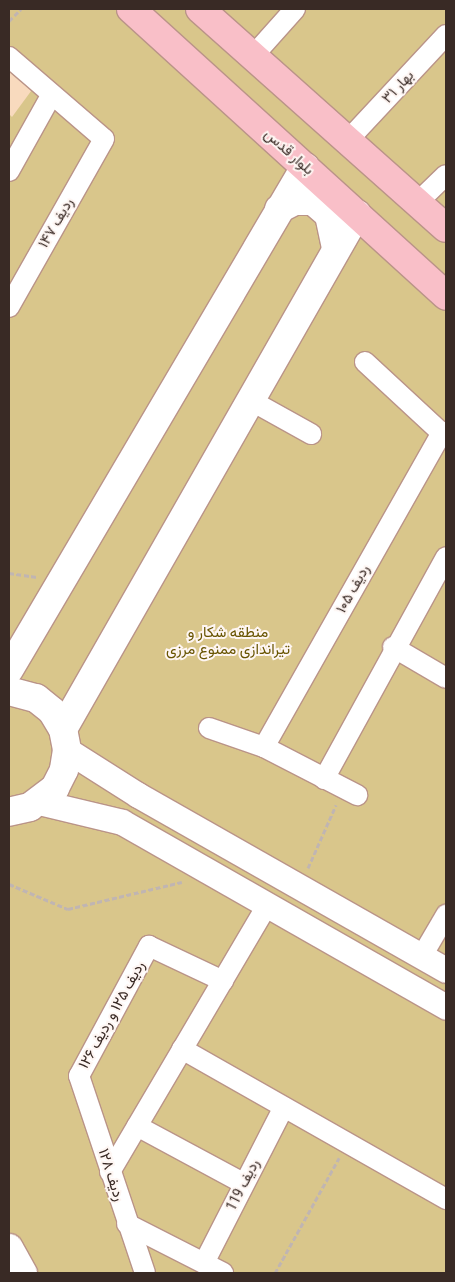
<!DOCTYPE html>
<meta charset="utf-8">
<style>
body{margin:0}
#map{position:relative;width:455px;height:1282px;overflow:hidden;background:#fef6f3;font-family:"Roboto Condensed",Vazirmatn,sans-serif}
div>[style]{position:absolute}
.green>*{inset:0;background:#d9c68b}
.building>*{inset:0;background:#f8dabe}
.path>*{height:3px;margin-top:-1.5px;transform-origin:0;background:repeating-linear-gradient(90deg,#c0b5b2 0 5px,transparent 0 7.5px)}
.roads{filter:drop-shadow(1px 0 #ba9488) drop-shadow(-1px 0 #ba9488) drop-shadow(0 1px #ba9488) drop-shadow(0 -1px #ba9488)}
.minor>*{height:20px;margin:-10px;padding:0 10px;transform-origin:10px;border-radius:10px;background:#fff}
.tertiary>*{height:25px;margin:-12.5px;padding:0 12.5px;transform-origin:12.5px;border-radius:12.5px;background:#fff}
.secondary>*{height:28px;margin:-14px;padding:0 14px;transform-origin:14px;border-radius:14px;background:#fff}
.primary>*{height:28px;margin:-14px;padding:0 14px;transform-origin:14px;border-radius:14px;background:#f9bfc8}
span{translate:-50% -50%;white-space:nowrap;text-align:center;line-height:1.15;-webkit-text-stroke:4px #fef6f3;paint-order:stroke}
.street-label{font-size:15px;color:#392a25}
.park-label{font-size:15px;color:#685400}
.frame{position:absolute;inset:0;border:10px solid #392a25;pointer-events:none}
</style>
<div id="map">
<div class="green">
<i style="clip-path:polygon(9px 9px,446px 9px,446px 1273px,9px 1273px)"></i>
</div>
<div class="building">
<i style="clip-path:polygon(9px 67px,37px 83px,12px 117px,9px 114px)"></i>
</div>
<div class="path">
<i style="left:9px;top:21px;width:17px;rotate:-45deg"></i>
<i style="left:9px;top:573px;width:28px;rotate:8deg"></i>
<i style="left:308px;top:868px;width:69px;rotate:-66deg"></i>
<i style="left:9px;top:884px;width:64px;rotate:23deg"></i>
<i style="left:68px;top:909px;width:117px;rotate:-13.3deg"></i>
<i style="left:275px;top:1273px;width:132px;rotate:-60.9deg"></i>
</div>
<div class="roads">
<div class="minor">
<i style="left:253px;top:56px;width:63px;rotate:-48.2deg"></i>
<i style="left:9px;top:57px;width:125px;rotate:40.8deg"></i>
<i style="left:104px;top:139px;width:193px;rotate:119.5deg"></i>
<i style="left:350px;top:138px;width:141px;rotate:-47deg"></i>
<i style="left:9px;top:171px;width:86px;rotate:-60.8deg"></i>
<i style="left:419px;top:201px;width:37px;rotate:-44deg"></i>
<i style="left:365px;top:362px;width:110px;rotate:42.8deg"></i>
<i style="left:250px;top:400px;width:70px;rotate:29.1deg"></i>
<i style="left:393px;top:647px;width:61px;rotate:30.3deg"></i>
<i style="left:209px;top:728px;width:58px;rotate:19.1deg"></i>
<i style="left:264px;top:747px;width:105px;rotate:27.3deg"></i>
<i style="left:264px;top:747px;width:362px;rotate:-60.5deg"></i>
<i style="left:324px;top:779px;width:253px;rotate:-61.2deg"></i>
<i style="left:422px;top:956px;width:48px;rotate:-59.7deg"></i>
<i style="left:182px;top:1049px;width:304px;rotate:29.6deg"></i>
<i style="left:137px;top:1126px;width:120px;rotate:28.3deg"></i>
<i style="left:110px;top:1172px;width:310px;rotate:-59.5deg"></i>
<i style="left:127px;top:1224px;width:108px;rotate:27deg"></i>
<i style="left:204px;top:1263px;width:175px;rotate:-62.9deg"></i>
<i style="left:145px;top:1273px;width:208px;rotate:-108.5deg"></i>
<i style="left:79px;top:1076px;width:148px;rotate:-61.7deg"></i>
<i style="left:149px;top:946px;width:82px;rotate:25.3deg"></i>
</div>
<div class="tertiary">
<i style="left:67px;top:750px;width:84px;rotate:32.4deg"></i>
<i style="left:138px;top:795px;width:354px;rotate:29.6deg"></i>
<i style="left:39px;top:802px;width:85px;rotate:13.5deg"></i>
<i style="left:122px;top:822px;width:373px;rotate:29.7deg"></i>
</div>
<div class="secondary">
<i style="left:279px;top:209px;width:18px;rotate:-27deg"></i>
<i style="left:295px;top:201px;width:18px"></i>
<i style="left:313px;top:201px;width:21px;rotate:41deg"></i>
<i style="left:329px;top:215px;width:33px;rotate:78deg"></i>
<i style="left:9px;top:670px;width:584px;rotate:-59.52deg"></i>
<i style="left:9px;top:691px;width:28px;rotate:15deg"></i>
<i style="left:36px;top:698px;width:21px;rotate:39deg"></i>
<i style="left:52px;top:711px;width:21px;rotate:59deg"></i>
<i style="left:63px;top:729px;width:21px;rotate:79deg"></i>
<i style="left:67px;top:750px;width:20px;rotate:99deg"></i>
<i style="left:64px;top:770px;width:20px;rotate:117deg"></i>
<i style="left:55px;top:788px;width:31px;rotate:143deg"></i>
<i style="left:30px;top:807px;width:22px;rotate:167deg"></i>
<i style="left:63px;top:729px;width:593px;rotate:-60.28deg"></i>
<i style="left:9px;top:1248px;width:29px;rotate:61deg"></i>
</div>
<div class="primary">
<i style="left:131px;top:9px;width:426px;rotate:42.3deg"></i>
<i style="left:200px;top:9px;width:329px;rotate:41.7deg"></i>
</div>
</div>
<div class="street-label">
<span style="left:398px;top:87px;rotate:-47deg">بهار ۳۱</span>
<span style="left:289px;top:152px;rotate:42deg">بلوار قدس</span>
<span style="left:56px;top:223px;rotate:-60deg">ردیف ۱۴۷</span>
<span style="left:353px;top:589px;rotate:-61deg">ردیف ۱۰۵</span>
<span style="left:112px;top:1015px;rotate:-61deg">ردیف ۱۲۵ و ردیف ۱۲۶</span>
<span style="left:111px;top:1175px;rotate:72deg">ردیف ۱۲۸</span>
<span style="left:243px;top:1185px;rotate:-63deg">ردیف 119</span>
</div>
<div class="park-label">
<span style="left:228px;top:641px">منطقه شکار و<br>تیراندازی ممنوع مرزی</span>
</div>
<div class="frame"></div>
</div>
